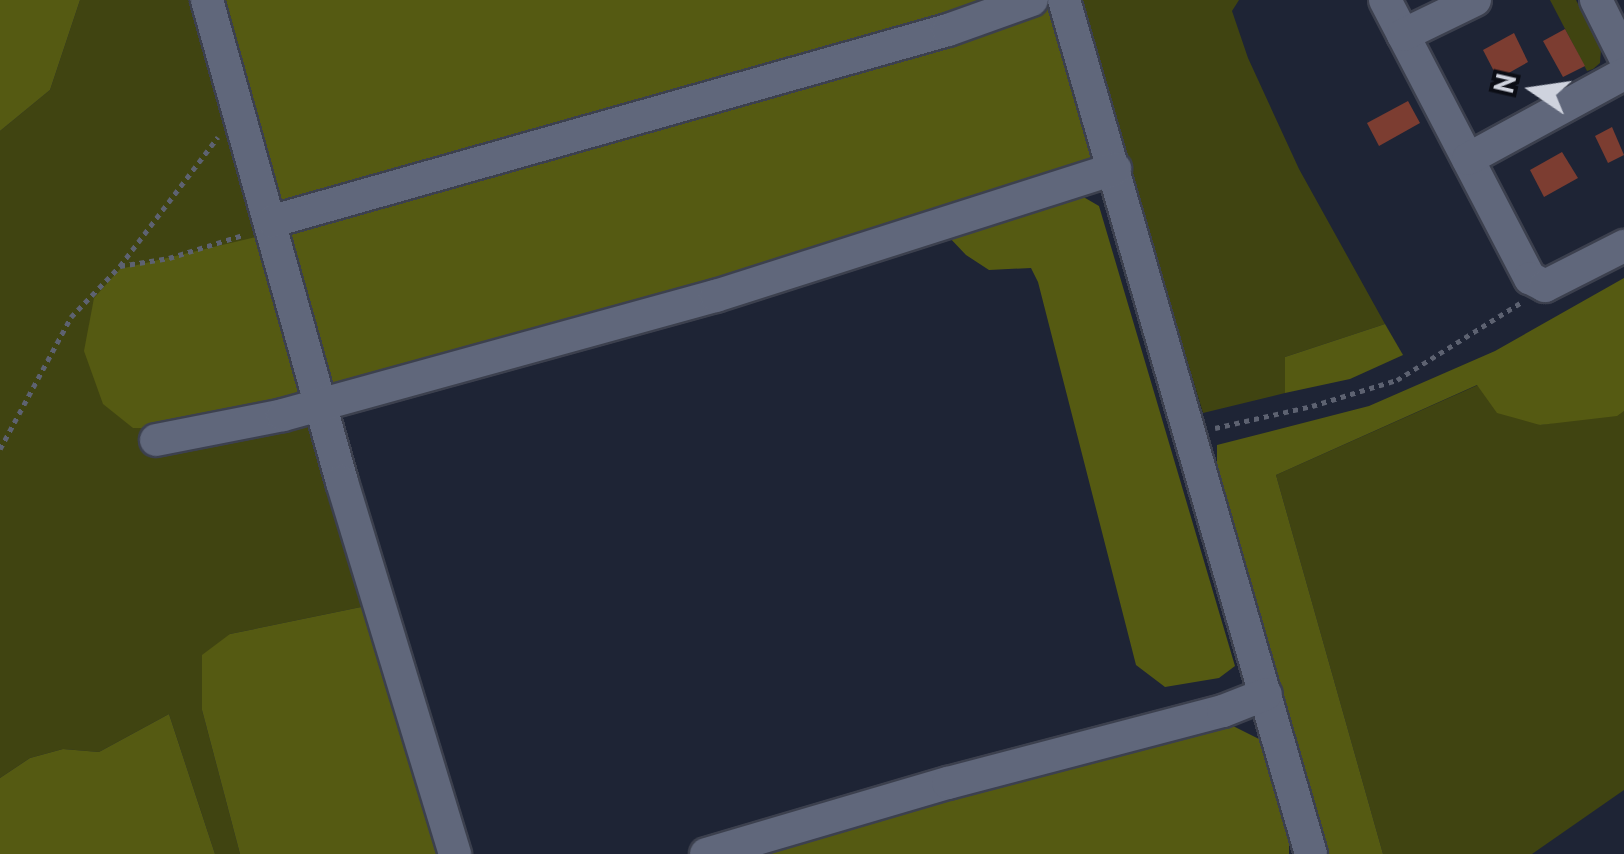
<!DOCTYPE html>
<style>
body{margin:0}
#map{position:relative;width:1624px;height:854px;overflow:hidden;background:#1e2435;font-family:"PT Sans",sans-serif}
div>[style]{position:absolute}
.green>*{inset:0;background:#404411}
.forest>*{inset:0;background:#555a12}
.building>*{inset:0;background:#7c3d31}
.path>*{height:5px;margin-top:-2.5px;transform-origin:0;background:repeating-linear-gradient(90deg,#5d6271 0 5px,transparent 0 10px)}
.roads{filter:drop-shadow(2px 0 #3c404e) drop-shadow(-2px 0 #3c404e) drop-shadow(0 2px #3c404e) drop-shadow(0 -2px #3c404e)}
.minor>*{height:32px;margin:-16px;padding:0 16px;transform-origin:16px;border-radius:16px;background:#60677b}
span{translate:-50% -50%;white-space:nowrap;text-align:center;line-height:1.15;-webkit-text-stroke:8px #0b0d15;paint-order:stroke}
.north{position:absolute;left:1484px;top:40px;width:100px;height:100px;-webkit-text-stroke:8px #0b0d15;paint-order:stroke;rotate:283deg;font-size:28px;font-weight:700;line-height:40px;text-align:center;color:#cfd3de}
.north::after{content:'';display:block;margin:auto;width:35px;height:45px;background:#cfd3de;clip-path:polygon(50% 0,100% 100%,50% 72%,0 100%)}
</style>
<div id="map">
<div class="green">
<i style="clip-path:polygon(80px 0,201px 0,303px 387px,366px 606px,230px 634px,202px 710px,240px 854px,215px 854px,169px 714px,99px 752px,63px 749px,30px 758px,0 778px,0 131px,50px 90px)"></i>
<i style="clip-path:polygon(1079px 0,1239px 0,1232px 11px,1248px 58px,1299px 169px,1385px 324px,1285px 357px,1285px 393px,1203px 413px)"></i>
<i style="clip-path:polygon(1550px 0,1576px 0,1601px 48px,1600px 63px,1593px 69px,1587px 71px)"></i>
<i style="clip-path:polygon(1478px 385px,1540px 425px,1624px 411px,1624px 790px,1532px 854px,1383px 854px,1276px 475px)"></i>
</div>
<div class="forest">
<i style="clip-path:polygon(0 0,80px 0,50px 90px,0 131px)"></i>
<i style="clip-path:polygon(226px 0,1047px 0,1090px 132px,1094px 160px,849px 243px,340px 389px,323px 372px,293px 245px)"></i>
<i style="clip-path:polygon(1080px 195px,1099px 206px,1235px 666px,1219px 678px,1165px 687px,1136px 665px,1038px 282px,1031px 268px,989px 270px,966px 255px,947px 235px)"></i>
<i style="clip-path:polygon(265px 235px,303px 387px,295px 397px,203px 429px,133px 428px,103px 404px,84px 351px,94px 298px,120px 269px)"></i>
<i style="clip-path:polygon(1624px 278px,1624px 411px,1617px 416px,1540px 425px,1497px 413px,1477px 385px,1276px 475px,1383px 854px,1327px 854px,1217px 470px,1217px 445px,1369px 406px,1495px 351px)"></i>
<i style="clip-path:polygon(1385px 324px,1403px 355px,1350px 379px,1285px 393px,1285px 357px)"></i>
<i style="clip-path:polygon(366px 606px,443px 854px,240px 854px,202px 710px,202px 655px,230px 634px)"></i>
<i style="clip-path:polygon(169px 714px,215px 854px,0 854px,0 778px,30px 758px,63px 749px,99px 752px)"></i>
<i style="clip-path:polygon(1223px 721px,1263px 741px,1289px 832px,1289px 854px,740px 854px)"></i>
</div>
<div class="building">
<i style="clip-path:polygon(1565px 29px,1585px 66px,1563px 77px,1543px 41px)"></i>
<i style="clip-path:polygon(1514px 33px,1528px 62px,1498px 79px,1483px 50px)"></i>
<i style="clip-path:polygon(1408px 101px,1420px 123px,1379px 146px,1367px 123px)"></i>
<i style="clip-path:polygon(1612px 127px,1624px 155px,1608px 163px,1595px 136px)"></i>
<i style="clip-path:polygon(1562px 152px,1578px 178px,1544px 197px,1530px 170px)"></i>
</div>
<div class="path">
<i style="left:120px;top:266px;width:162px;rotate:-52.8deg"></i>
<i style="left:1215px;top:428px;width:99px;rotate:-12.8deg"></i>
<i style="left:1312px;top:406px;width:89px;rotate:-17deg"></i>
<i style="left:1397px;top:380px;width:145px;rotate:-32deg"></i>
<i style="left:0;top:449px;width:150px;rotate:-61.7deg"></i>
<i style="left:71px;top:317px;width:71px;rotate:-46.1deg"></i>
<i style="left:120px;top:266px;width:50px;rotate:-9.3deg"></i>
<i style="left:169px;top:258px;width:77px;rotate:-17.3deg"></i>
</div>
<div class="roads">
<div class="minor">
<i style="left:207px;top:0;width:501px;rotate:74.35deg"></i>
<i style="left:342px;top:482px;width:389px;rotate:73.1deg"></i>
<i style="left:1064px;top:0;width:889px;rotate:73.87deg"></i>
<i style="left:1385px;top:0;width:314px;rotate:62.5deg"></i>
<i style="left:1530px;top:278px;width:17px;rotate:28deg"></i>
<i style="left:1545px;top:286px;width:89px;rotate:-26.9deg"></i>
<i style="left:1596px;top:0;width:63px;rotate:63.4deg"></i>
<i style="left:1403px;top:35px;width:80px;rotate:-25.9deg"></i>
<i style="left:1468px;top:159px;width:178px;rotate:-28.6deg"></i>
<i style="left:273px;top:221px;width:702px;rotate:-15.8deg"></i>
<i style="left:948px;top:30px;width:89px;rotate:-19.7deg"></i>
<i style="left:156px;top:440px;width:129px;rotate:-11.1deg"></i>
<i style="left:283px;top:415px;width:449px;rotate:-15.4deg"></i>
<i style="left:716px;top:296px;width:419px;rotate:-17.7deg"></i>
<i style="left:706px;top:854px;width:252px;rotate:-16.4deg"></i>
<i style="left:948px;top:783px;width:284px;rotate:-14.7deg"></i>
<i style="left:1223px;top:711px;width:46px;rotate:-21.6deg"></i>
</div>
</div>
<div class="north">N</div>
</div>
